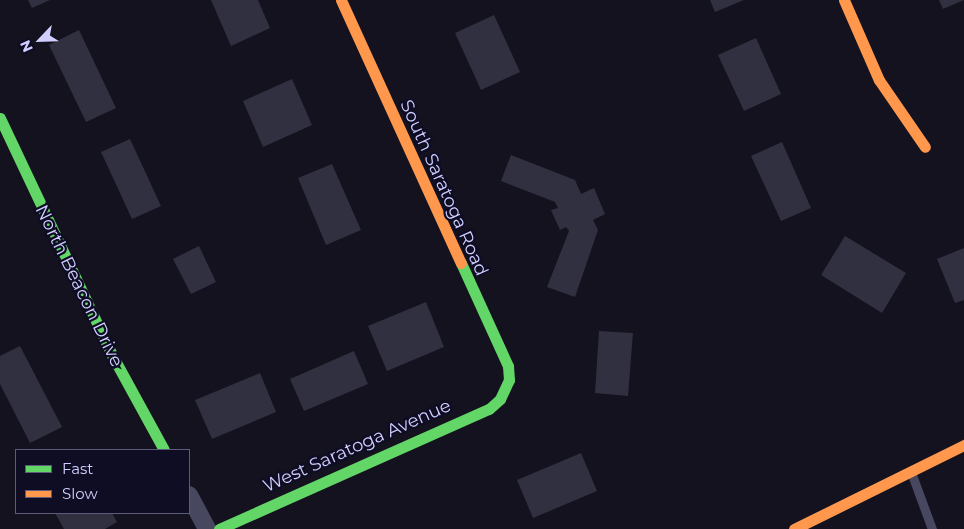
<!DOCTYPE html>
<style>
body{margin:0}
#map{position:relative;width:964px;height:529px;overflow:hidden;background:#13121e;font-family:Montserrat,sans-serif}
div>[style]{position:absolute}
.building>*{inset:0;background:#313040}
.lane>*{height:9px;margin:-4.5px;padding:0 4.5px;transform-origin:4.5px;border-radius:4.5px;background:#47475f}
.street>*{height:18px;margin:-9px;padding:0 9px;transform-origin:9px;border-radius:9px;background:#47475f}
.fast>*{height:11px;margin:-5.5px;padding:0 5.5px;transform-origin:5.5px;border-radius:5.5px;background:#63d668}
.slow>*{height:11px;margin:-5.5px;padding:0 5.5px;transform-origin:5.5px;border-radius:5.5px;background:#ff974d}
span{translate:-50% -50%;white-space:nowrap;text-align:center;line-height:1.15;-webkit-text-stroke:4.5px #0f0d23;paint-order:stroke}
.street-label{font-size:18px;color:#d1cfff}
.legend{position:absolute;left:15px;top:449px;width:175px;height:65px;box-sizing:border-box;background:#0f0d23;border:1px solid #5d5b7b;margin:0;padding:6px 9px;list-style:none;font-size:15px;color:#d1cfff}
.legend li{display:flex;align-items:center;gap:10px;height:25px}
.legend b{width:25px;border:1px solid #5d5b7b}
.north{position:absolute;left:15px;top:15px;width:50px;height:50px;-webkit-text-stroke:4px #0f0d23;paint-order:stroke;rotate:246deg;font-size:14px;font-weight:700;line-height:20px;text-align:center;color:#d1cfff}
.north::after{content:'';display:block;margin:auto;width:18px;height:22px;background:#d1cfff;clip-path:polygon(50% 0,100% 100%,50% 72%,0 100%)}
</style>
<div id="map">
<div class="building">
<i style="clip-path:polygon(28px 0,50px 0,32px 8px)"></i>
<i style="clip-path:polygon(211px 0,258px 0,270px 28px,231px 46px)"></i>
<i style="clip-path:polygon(710px 0,744px 0,715px 12px)"></i>
<i style="clip-path:polygon(939px 0,964px 0,943px 9px)"></i>
<i style="clip-path:polygon(494px 15px,520px 72px,481px 90px,455px 33px)"></i>
<i style="clip-path:polygon(79px 30px,116px 108px,86px 122px,49px 45px)"></i>
<i style="clip-path:polygon(756px 38px,781px 94px,744px 111px,718px 55px)"></i>
<i style="clip-path:polygon(292px 79px,312px 125px,263px 147px,243px 101px)"></i>
<i style="clip-path:polygon(130px 139px,161px 206px,132px 219px,101px 152px)"></i>
<i style="clip-path:polygon(782px 142px,811px 208px,781px 221px,751px 156px)"></i>
<i style="clip-path:polygon(511px 155px,575px 180px,581px 194px,594px 188px,605px 214px,593px 220px,598px 230px,575px 297px,547px 287px,569px 231px,566px 227px,560px 230px,551px 210px,558px 208px,555px 202px,501px 181px)"></i>
<i style="clip-path:polygon(332px 164px,361px 230px,326px 245px,298px 178px)"></i>
<i style="clip-path:polygon(845px 236px,906px 273px,882px 313px,821px 275px)"></i>
<i style="clip-path:polygon(199px 246px,216px 282px,191px 294px,173px 259px)"></i>
<i style="clip-path:polygon(964px 248px,964px 300px,955px 303px,937px 259px)"></i>
<i style="clip-path:polygon(426px 302px,444px 347px,387px 371px,368px 326px)"></i>
<i style="clip-path:polygon(599px 331px,633px 333px,628px 396px,595px 393px)"></i>
<i style="clip-path:polygon(20px 346px,62px 427px,30px 443px,0 384px,0 356px)"></i>
<i style="clip-path:polygon(354px 351px,368px 384px,304px 411px,290px 379px)"></i>
<i style="clip-path:polygon(260px 373px,276px 412px,212px 439px,195px 400px)"></i>
<i style="clip-path:polygon(581px 453px,597px 491px,533px 518px,517px 480px)"></i>
<i style="clip-path:polygon(55px 513px,112px 513px,117px 522px,105px 529px,64px 529px)"></i>
</div>
<div class="lane">
<i style="left:911px;top:472px;width:61px;rotate:69.8deg"></i>
</div>
<div class="street">
<i style="left:189px;top:495px;width:38px;rotate:62deg"></i>
</div>
<div class="fast">
<i style="left:0;top:118px;width:262px;rotate:64.7deg"></i>
<i style="left:112px;top:355px;width:108px;rotate:61.3deg"></i>
<i style="left:219px;top:529px;width:295px;rotate:-24deg"></i>
<i style="left:489px;top:409px;width:15px;rotate:-42deg"></i>
<i style="left:500px;top:399px;width:21px;rotate:-65deg"></i>
<i style="left:509px;top:380px;width:14px;rotate:-94deg"></i>
<i style="left:508px;top:366px;width:113px;rotate:-114.5deg"></i>
</div>
<div class="slow">
<i style="left:341px;top:0;width:289px;rotate:65.5deg"></i>
<i style="left:844px;top:0;width:87px;rotate:66.4deg"></i>
<i style="left:879px;top:80px;width:81px;rotate:55.5deg"></i>
<i style="left:794px;top:529px;width:190px;rotate:-26.3deg"></i>
</div>
<div class="street-label">
<span style="left:444px;top:188px;rotate:66deg">South Saratoga Road</span>
<span style="left:79px;top:286px;rotate:64deg">North Beacon Drive</span>
<span style="left:357px;top:446px;rotate:-24deg">West Saratoga Avenue</span>
</div>
<ul class="legend">
<li><b style="height:6px;background:#63d668"></b>Fast</li>
<li><b style="height:6px;background:#ff974d"></b>Slow</li>
</ul>
<div class="north">N</div>
</div>
